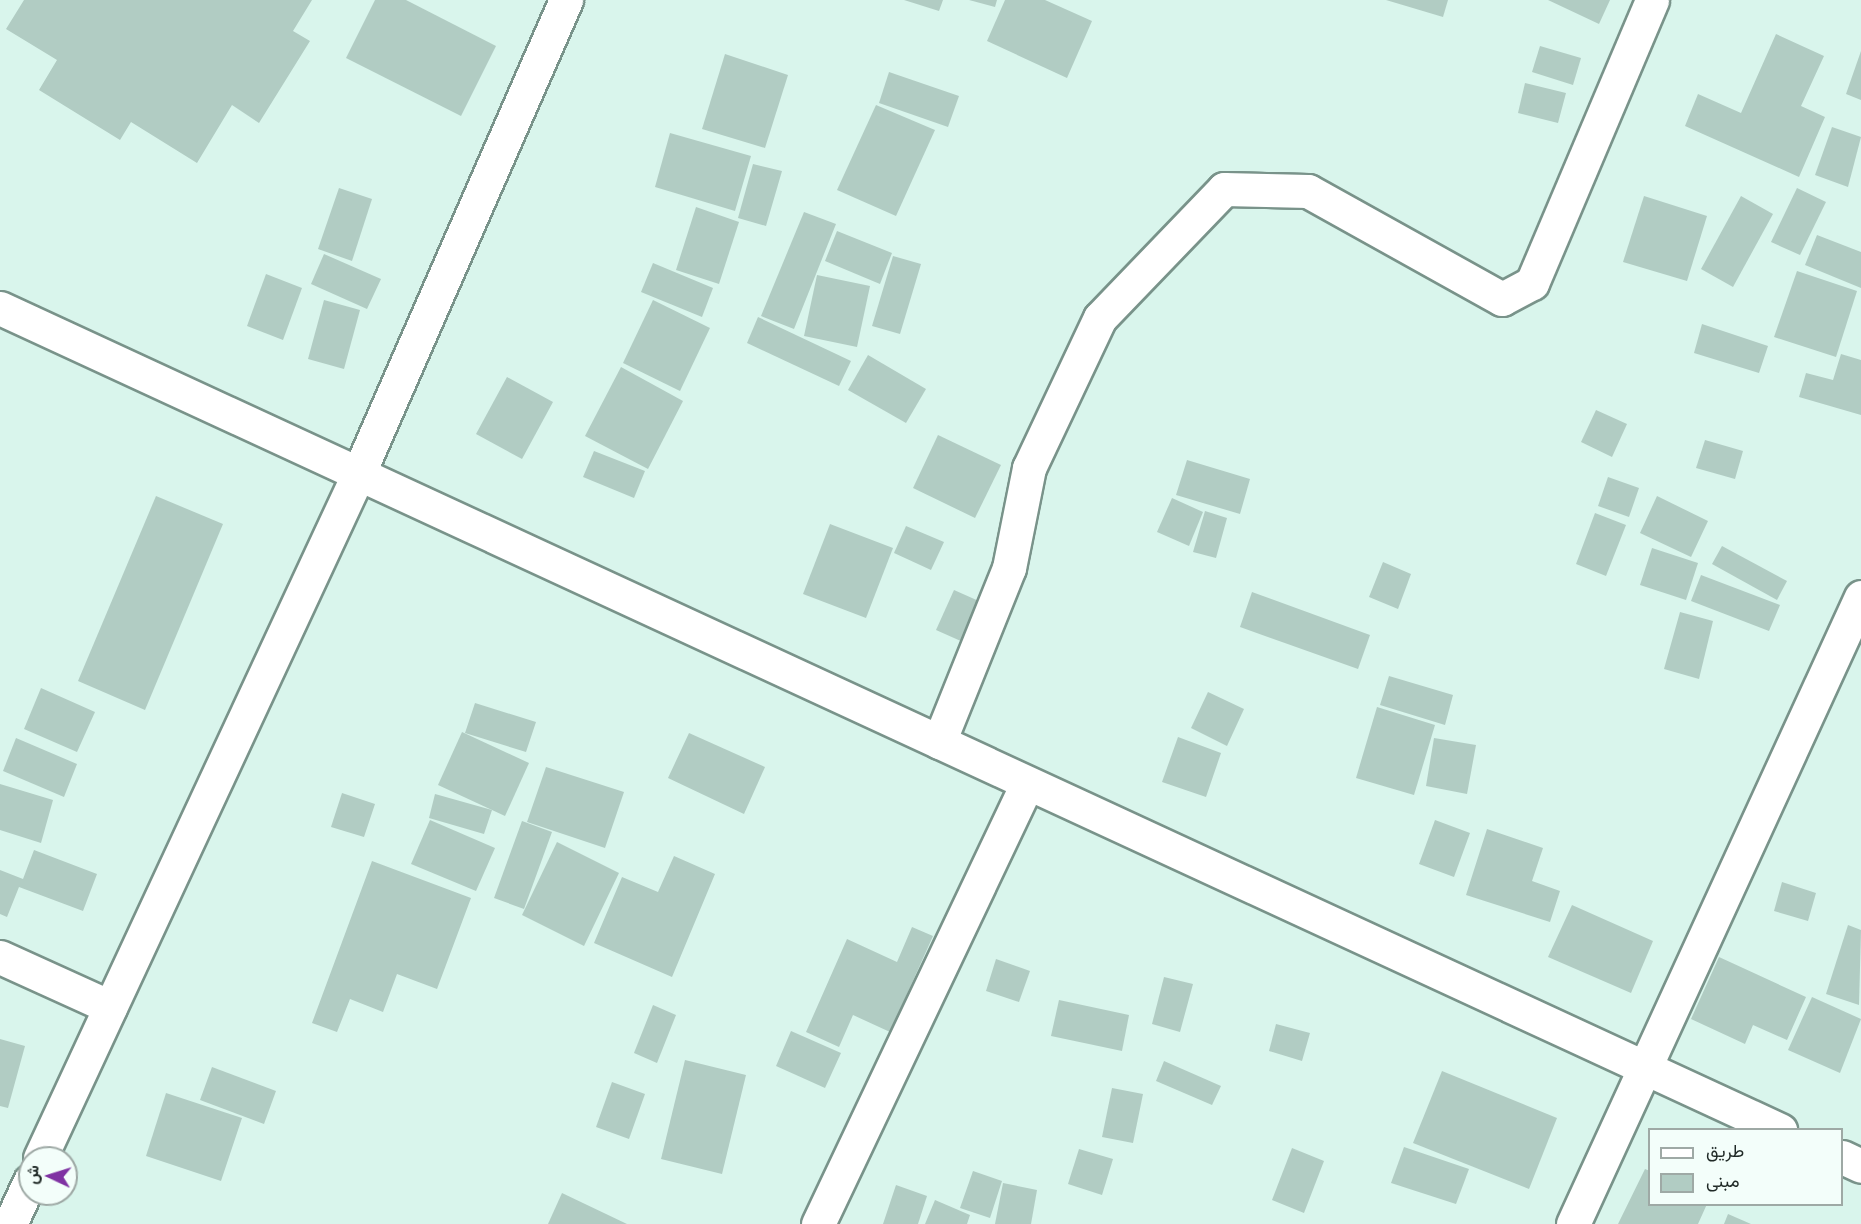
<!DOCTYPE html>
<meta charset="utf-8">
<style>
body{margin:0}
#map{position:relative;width:1861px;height:1224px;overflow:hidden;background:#d9f5ec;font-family:"IBM Plex Sans",Vazirmatn,sans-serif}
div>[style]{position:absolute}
.building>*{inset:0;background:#b1ccc3}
.roads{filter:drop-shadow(2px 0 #79938a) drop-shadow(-2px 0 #79938a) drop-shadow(0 2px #79938a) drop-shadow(0 -2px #79938a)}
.street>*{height:33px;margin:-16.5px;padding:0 16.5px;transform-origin:16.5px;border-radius:16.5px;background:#fff}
span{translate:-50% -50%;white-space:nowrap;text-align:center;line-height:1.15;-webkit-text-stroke:5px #f3fefa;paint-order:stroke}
.legend{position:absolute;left:1648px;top:1128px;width:195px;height:78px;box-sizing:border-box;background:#f3fefa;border:2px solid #9ea9a5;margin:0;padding:8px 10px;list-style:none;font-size:18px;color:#1f2926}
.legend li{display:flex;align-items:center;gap:12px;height:30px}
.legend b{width:30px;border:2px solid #9ea9a5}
.north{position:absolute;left:18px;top:1146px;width:60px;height:60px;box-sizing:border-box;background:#f3fefa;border:2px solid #9ea9a5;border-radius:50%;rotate:274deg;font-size:16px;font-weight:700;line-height:24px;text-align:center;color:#1f2926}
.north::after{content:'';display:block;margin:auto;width:21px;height:27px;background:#7f32a3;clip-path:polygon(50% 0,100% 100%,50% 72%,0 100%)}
</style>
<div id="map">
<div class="building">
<i style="clip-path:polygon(24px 0,312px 0,293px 31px,310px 41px,259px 123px,232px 105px,197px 163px,131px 122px,120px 140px,39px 90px,57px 60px,6px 29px)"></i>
<i style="clip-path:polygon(375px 0,406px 0,496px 46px,461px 116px,346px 58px)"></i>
<i style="clip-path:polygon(904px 0,943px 0,939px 11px)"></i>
<i style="clip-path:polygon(969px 0,997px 0,995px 7px)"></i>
<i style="clip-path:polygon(1005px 0,1045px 0,1092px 21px,1067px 78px,987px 41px)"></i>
<i style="clip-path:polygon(1386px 0,1448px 0,1443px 17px)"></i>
<i style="clip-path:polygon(1548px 0,1610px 0,1599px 24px)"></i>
<i style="clip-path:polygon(1776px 34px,1824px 56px,1801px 106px,1825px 117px,1799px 177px,1685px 126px,1698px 94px,1741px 113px)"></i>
<i style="clip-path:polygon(1540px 46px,1581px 58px,1573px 85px,1532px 72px)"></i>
<i style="clip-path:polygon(1861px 51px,1861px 100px,1846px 94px)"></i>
<i style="clip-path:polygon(725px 54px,788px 75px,765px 148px,702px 129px)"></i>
<i style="clip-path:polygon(889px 72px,959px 96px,948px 127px,879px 103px)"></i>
<i style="clip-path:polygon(1525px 83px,1566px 93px,1558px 123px,1518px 113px)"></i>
<i style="clip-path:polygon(876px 105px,935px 130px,896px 216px,837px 190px)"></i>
<i style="clip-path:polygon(1832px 127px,1861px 137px,1848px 187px,1815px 175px)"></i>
<i style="clip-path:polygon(670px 133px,751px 156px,735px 211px,655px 187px)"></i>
<i style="clip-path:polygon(753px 164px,782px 171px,766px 226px,738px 218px)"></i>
<i style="clip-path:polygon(339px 188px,372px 199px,352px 261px,318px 249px)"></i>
<i style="clip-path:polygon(1797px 188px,1826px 202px,1800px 255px,1771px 242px)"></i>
<i style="clip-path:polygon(1644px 196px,1707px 216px,1687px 281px,1623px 262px)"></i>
<i style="clip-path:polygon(1741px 196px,1773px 214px,1733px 287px,1701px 269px)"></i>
<i style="clip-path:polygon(696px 207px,739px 222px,719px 284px,676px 270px)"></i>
<i style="clip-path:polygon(804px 212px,836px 224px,794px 329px,761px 316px)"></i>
<i style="clip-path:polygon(837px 231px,892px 253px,880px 284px,825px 261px)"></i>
<i style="clip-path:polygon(1817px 235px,1861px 252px,1861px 288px,1805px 265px)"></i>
<i style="clip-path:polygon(324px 254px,381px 279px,367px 309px,311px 284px)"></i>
<i style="clip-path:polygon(893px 256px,921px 264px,900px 334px,872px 326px)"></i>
<i style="clip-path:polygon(653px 263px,713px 288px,702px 317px,641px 292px)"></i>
<i style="clip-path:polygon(1797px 271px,1857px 291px,1836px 357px,1774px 337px)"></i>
<i style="clip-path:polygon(266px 274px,302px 288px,283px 340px,247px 326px)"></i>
<i style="clip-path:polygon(817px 275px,870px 286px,857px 347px,804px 336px)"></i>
<i style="clip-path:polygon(324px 300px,360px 310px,344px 369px,308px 359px)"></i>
<i style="clip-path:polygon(653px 300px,710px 328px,680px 391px,623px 363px)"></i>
<i style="clip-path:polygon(758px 317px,851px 361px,839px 386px,747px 343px)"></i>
<i style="clip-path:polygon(1702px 324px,1768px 346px,1759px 373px,1694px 353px)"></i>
<i style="clip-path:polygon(1841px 354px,1861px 360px,1861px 415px,1799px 397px,1806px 373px,1833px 380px)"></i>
<i style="clip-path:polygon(868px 355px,926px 389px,906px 423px,848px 390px)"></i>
<i style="clip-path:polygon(621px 367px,683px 401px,648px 469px,585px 436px)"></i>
<i style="clip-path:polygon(507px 377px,553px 402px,522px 459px,476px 434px)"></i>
<i style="clip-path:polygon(1596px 410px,1627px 424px,1612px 457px,1581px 442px)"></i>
<i style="clip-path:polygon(938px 435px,1001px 465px,975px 518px,913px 488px)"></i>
<i style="clip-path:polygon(1705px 440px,1743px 451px,1735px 479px,1696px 468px)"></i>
<i style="clip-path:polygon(594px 451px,645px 471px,634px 498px,583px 477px)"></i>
<i style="clip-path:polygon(1187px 460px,1250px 479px,1240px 514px,1176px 495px)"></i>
<i style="clip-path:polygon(1608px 477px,1639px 488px,1629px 517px,1598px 506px)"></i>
<i style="clip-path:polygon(156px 496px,223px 524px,145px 710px,78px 681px)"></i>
<i style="clip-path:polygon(1657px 496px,1708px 521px,1691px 557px,1640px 533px)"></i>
<i style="clip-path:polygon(1172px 498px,1203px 512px,1189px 546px,1157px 532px)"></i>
<i style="clip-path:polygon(1205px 511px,1227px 518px,1216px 558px,1193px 552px)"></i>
<i style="clip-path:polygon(1595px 513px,1626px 525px,1606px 576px,1576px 564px)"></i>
<i style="clip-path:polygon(830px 524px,893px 548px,866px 618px,803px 594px)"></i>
<i style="clip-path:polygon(906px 526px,944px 542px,931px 570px,894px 553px)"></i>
<i style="clip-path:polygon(1722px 546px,1787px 581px,1777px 600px,1712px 564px)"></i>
<i style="clip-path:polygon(1652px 548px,1698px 563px,1686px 600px,1640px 585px)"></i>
<i style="clip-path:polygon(1383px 562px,1411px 574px,1398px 609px,1369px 597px)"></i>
<i style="clip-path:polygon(1701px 575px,1780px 605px,1769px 631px,1691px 601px)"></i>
<i style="clip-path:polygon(954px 590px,981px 602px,963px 642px,936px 630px)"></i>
<i style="clip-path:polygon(1252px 592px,1370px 635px,1358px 669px,1240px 627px)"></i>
<i style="clip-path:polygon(1680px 612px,1713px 621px,1699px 679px,1664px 669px)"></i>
<i style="clip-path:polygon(1389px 676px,1453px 695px,1445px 725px,1380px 705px)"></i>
<i style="clip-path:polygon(41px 688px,95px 712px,77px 752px,24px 729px)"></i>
<i style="clip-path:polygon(1208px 692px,1244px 709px,1227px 746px,1191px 728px)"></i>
<i style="clip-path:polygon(475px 703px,536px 722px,526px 752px,465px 733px)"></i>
<i style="clip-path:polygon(1377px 707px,1435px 725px,1414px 795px,1356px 778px)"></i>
<i style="clip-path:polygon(462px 732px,529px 763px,505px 816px,438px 785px)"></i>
<i style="clip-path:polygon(689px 733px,765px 767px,744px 814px,668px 778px)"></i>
<i style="clip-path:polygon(1178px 737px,1221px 753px,1206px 797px,1162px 782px)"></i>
<i style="clip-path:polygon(16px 738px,77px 764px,64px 797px,3px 771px)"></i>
<i style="clip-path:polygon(1434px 738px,1476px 745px,1467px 794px,1426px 786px)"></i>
<i style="clip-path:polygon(546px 767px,624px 792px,605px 848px,527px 822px)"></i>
<i style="clip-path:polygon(0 784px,53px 800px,41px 843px,0 830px)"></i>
<i style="clip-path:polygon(342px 793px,375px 804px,364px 837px,331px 827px)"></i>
<i style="clip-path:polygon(435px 794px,492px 810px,484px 834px,429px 818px)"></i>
<i style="clip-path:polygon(430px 820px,495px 848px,476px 891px,411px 864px)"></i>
<i style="clip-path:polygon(1435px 820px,1470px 833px,1454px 877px,1419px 864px)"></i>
<i style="clip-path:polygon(522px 821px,552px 832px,524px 909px,494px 898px)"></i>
<i style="clip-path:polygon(1487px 829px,1543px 848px,1532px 881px,1560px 891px,1550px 922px,1466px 895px)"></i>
<i style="clip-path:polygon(557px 842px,619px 873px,584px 946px,522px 915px)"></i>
<i style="clip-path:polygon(34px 850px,97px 874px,83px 911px,19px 887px,7px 917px,0 914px,0 870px,23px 879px)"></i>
<i style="clip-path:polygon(674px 856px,715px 874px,672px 977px,594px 943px,622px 877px,658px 892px)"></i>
<i style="clip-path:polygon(372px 861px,471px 898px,437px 989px,397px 974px,383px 1012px,350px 999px,337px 1032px,312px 1023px)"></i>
<i style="clip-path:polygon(1782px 882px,1816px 893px,1808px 921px,1774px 911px)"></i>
<i style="clip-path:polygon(1572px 905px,1653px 941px,1631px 993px,1548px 957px)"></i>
<i style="clip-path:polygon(1848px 925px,1861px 930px,1859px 1005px,1826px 994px)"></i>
<i style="clip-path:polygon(912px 927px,933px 936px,890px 1032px,853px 1015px,839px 1047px,806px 1032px,847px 939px,897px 962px)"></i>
<i style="clip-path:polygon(1719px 957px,1806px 997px,1787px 1040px,1753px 1025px,1745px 1044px,1691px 1019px)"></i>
<i style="clip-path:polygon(996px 959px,1030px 971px,1019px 1002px,986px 991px)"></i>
<i style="clip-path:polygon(1164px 977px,1193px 984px,1180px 1032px,1152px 1024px)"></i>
<i style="clip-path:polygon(1812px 997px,1861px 1019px,1840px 1073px,1788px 1050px)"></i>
<i style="clip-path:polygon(1059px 1000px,1129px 1015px,1122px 1051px,1051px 1036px)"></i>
<i style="clip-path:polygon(653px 1005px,676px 1015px,657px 1063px,634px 1053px)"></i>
<i style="clip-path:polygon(1276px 1024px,1310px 1033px,1302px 1061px,1269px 1051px)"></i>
<i style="clip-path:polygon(791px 1031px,841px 1053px,825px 1088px,776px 1066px)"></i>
<i style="clip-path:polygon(0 1039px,25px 1046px,8px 1108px,0 1106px)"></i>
<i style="clip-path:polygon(685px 1060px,746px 1075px,722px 1174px,661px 1159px)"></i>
<i style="clip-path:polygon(1164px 1061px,1221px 1086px,1212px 1105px,1156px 1081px)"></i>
<i style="clip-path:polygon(212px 1067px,276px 1091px,264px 1124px,200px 1100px)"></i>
<i style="clip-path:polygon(1442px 1071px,1557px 1118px,1529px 1189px,1413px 1143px)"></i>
<i style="clip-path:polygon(612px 1082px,645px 1094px,629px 1139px,596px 1127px)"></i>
<i style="clip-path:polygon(1112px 1088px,1143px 1094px,1133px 1143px,1102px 1137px)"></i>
<i style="clip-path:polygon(166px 1093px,242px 1118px,221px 1181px,146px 1156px)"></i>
<i style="clip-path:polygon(1404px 1147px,1469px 1169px,1456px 1204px,1391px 1183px)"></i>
<i style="clip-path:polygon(1292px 1148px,1324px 1161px,1304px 1213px,1272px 1200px)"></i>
<i style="clip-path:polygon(1079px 1149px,1113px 1159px,1102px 1195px,1068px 1184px)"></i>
<i style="clip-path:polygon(1645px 1169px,1650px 1171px,1650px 1204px,1707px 1204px,1698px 1224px,1618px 1224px)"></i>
<i style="clip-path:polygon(973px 1171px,1002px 1181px,990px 1218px,960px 1208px)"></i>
<i style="clip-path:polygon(1003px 1183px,1037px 1190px,1031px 1224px,995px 1224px)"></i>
<i style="clip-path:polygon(896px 1185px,927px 1196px,918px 1224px,883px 1224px)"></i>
<i style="clip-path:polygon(562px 1193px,627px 1224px,548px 1224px)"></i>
<i style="clip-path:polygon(935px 1200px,970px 1215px,967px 1224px,925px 1224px)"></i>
<i style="clip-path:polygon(1728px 1214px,1751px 1224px,1724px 1224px)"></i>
</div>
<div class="roads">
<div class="street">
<i style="left:0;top:308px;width:1961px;rotate:24.79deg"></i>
<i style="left:939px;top:742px;width:188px;rotate:-68.1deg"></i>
<i style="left:1009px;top:568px;width:102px;rotate:-78.7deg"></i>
<i style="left:1029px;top:468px;width:166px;rotate:-64.7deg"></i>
<i style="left:1100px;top:318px;width:179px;rotate:-46.1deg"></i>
<i style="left:1224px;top:189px;width:84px;rotate:1.4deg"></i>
<i style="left:1308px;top:191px;width:222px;rotate:29.1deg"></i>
<i style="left:1502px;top:299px;width:34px;rotate:-28deg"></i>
<i style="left:1532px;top:283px;width:307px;rotate:-67deg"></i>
<i style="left:0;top:957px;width:121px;rotate:24.4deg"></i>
<i style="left:1842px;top:1157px;width:21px;rotate:25deg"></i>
<i style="left:40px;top:1158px;width:751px;rotate:-65.04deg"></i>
<i style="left:357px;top:477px;width:521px;rotate:-66.34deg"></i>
<i style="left:10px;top:1224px;width:47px;rotate:-65.1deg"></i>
<i style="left:818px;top:1224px;width:486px;rotate:-64.6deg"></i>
<i style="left:1573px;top:1224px;width:690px;rotate:-65.33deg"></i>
</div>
</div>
<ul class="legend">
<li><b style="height:8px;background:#fff"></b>طريق</li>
<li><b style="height:16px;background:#b1ccc3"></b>مبنى</li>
</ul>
<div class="north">ش</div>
</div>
